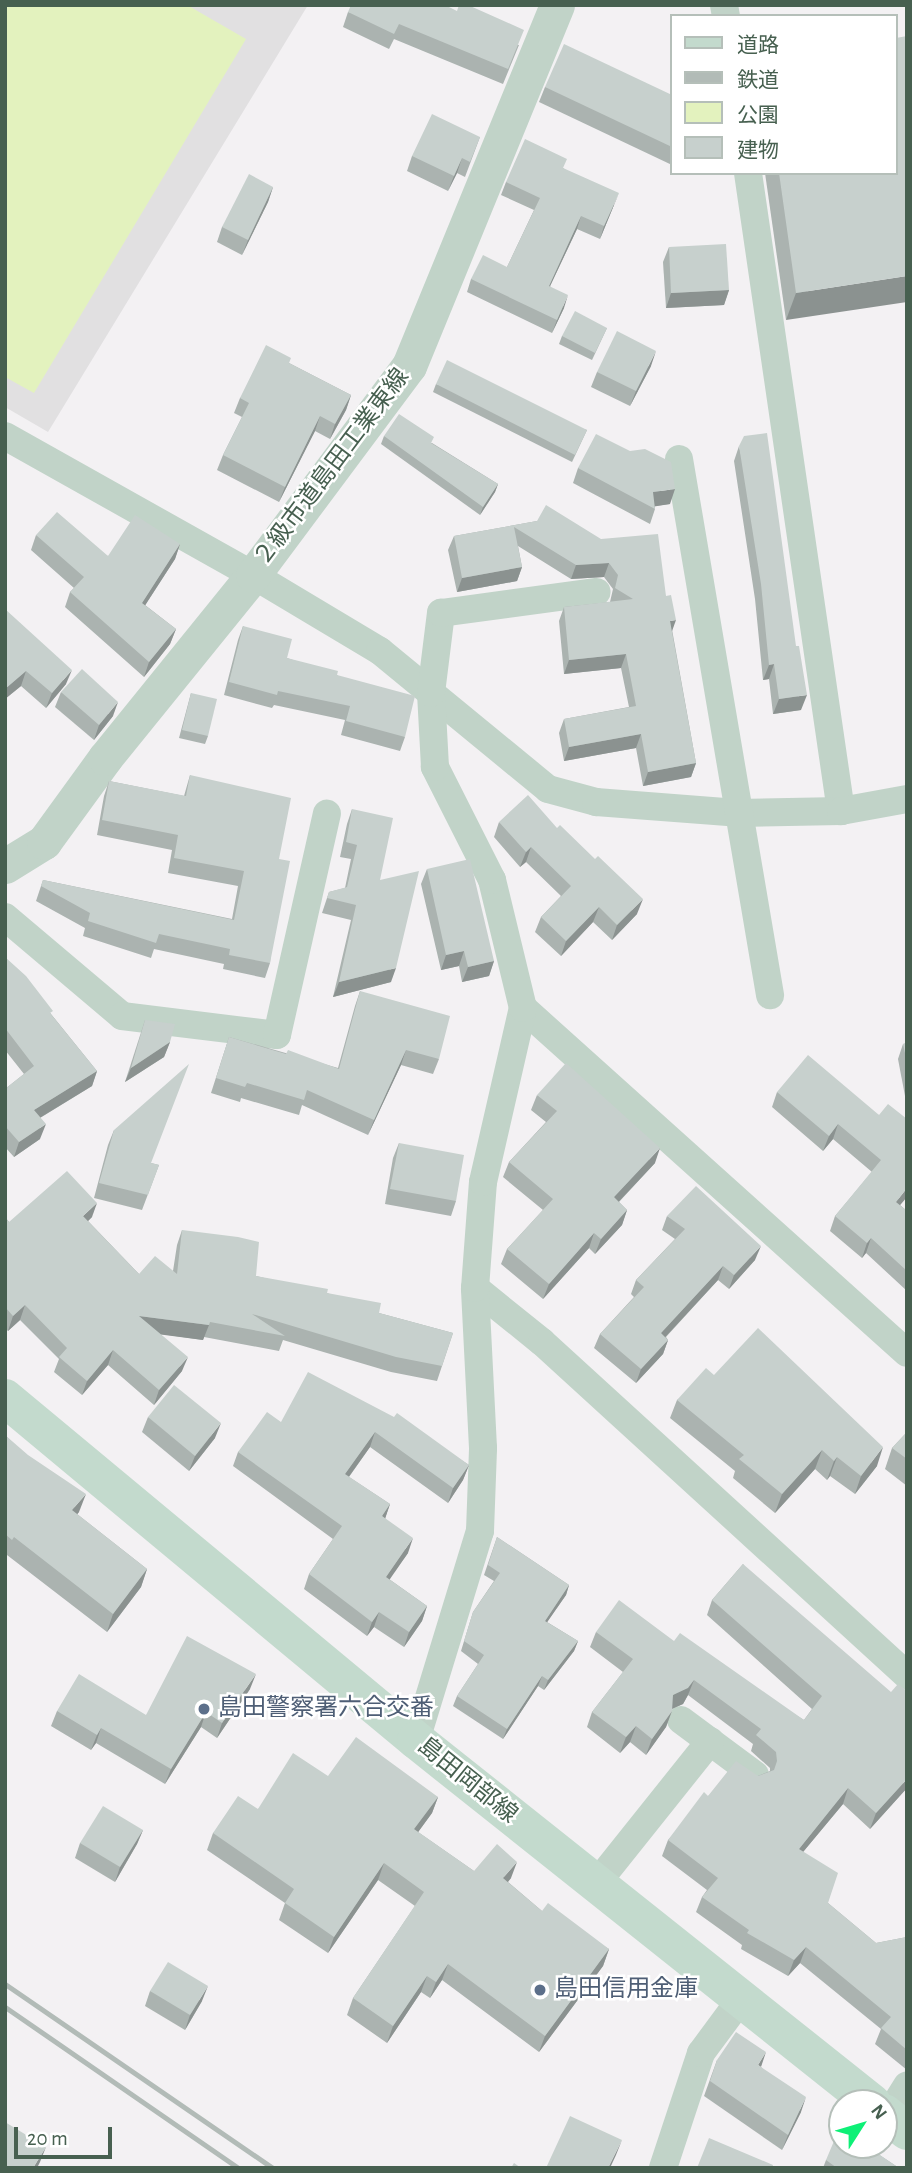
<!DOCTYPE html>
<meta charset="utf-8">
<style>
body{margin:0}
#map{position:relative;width:912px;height:2173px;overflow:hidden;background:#f3f1f3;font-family:"Alegreya Sans","Noto Sans JP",sans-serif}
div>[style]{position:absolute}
.education>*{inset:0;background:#e1e0e1}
.green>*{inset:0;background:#e3f2be}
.minor>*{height:28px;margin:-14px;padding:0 14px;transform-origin:14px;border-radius:14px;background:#c1d3c8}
.tertiary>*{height:35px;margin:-17.5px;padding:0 17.5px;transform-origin:17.5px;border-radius:17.5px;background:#c1d3c8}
.secondary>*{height:38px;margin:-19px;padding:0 19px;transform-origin:19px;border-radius:19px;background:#c3dacd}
.rail>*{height:5px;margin:-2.5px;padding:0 2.5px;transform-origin:2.5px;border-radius:2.5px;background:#b2bbb7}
.wall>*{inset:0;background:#abb3b0}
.shaded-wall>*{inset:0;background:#8b9290}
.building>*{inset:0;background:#c7d0cd}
.dots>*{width:19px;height:19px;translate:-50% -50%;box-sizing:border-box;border:4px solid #fff;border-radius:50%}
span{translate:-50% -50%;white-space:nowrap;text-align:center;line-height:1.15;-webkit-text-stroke:5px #fff;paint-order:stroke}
.street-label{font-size:24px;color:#476050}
.service-label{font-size:24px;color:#4e5e75}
.left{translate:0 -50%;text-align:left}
.frame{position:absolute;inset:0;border:7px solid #476050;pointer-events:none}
.legend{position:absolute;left:670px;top:14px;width:228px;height:161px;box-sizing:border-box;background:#fff;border:2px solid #b5bfb9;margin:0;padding:9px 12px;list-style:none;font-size:21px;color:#476050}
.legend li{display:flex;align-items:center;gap:14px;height:35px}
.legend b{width:35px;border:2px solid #b5bfb9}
.north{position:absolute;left:828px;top:2089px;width:70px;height:70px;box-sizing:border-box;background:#fff;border:2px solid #b5bfb9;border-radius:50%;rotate:53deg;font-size:19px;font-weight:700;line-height:28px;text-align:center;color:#476050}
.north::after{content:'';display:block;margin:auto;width:24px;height:32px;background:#0ef077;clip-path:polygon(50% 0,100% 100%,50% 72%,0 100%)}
.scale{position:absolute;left:14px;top:2127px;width:98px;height:32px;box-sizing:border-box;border:4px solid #476050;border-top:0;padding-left:9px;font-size:21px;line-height:24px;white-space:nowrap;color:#476050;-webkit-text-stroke:5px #fff;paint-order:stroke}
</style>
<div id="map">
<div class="education">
<i style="clip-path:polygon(5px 5px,308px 5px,48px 432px,5px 407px)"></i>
</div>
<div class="green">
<i style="clip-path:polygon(5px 5px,187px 5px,246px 39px,34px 393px,5px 377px)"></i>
</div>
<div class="minor">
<i style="left:724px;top:5px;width:11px;rotate:80deg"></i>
<i style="left:748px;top:173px;width:645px;rotate:81.71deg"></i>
<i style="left:5px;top:436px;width:284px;rotate:29.3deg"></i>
<i style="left:253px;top:575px;width:148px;rotate:30.9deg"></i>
<i style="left:380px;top:651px;width:217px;rotate:39.4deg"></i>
<i style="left:548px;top:789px;width:50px;rotate:15.2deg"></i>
<i style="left:596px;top:802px;width:142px;rotate:4.4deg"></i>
<i style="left:738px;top:813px;width:103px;rotate:-1.1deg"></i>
<i style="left:841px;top:811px;width:67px;rotate:-10.3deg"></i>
<i style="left:679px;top:459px;width:544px;rotate:80.36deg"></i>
<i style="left:5px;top:917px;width:153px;rotate:40.2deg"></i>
<i style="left:122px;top:1016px;width:156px;rotate:7deg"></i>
<i style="left:277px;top:1035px;width:227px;rotate:-77.3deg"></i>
<i style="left:523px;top:1008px;width:516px;rotate:41.94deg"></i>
<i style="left:475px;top:1288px;width:86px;rotate:38.9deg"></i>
<i style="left:542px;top:1342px;width:494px;rotate:42.4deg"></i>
<i style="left:681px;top:1720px;width:92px;rotate:36.6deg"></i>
<i style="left:416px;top:1740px;width:219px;rotate:-73deg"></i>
<i style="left:480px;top:1531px;width:83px;rotate:-87.9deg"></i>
<i style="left:483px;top:1448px;width:160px;rotate:-92.9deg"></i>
<i style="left:475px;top:1288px;width:106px;rotate:-85.7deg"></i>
<i style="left:483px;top:1182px;width:179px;rotate:-77.1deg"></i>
<i style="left:523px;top:1008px;width:132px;rotate:-103.6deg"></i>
<i style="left:492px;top:880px;width:127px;rotate:-116.8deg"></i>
<i style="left:435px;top:767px;width:74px;rotate:-93.1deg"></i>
<i style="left:431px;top:693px;width:81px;rotate:-82.9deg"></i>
<i style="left:441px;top:613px;width:157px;rotate:-7.7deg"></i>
<i style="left:596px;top:1884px;width:183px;rotate:-51.4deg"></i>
<i style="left:888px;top:2116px;width:36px;rotate:-58deg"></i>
<i style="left:663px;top:2168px;width:121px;rotate:-71.7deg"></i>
<i style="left:701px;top:2053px;width:67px;rotate:-53.5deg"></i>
</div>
<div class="tertiary">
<i style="left:5px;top:866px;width:46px;rotate:-31.6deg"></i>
<i style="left:44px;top:842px;width:104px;rotate:-54deg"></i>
<i style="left:105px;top:758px;width:235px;rotate:-51deg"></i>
<i style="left:253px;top:575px;width:261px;rotate:-53.3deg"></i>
<i style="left:409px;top:366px;width:390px;rotate:-67.7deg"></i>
</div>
<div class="secondary">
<i style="left:5px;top:1398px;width:535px;rotate:39.76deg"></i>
<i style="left:416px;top:1740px;width:583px;rotate:38.52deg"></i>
<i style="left:884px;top:2113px;width:29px;rotate:38deg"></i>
</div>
<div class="rail">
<i style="left:5px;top:1984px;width:325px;rotate:34.5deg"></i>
<i style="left:5px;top:2007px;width:283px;rotate:34.6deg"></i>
</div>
<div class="wall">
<i style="clip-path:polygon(348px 12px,519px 45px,503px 84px,394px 39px,389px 49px,343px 27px)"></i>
<i style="clip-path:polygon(545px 87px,672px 95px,672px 165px,539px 102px)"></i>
<i style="clip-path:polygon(480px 137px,465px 177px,457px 173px,448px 191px,407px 171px,412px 156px)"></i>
<i style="clip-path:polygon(563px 168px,614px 205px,600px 239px,577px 229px,550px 286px,564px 308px,552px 333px,467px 292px,471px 279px,507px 267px,534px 210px,501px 195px,506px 182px)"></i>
<i style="clip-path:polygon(765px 173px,896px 173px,786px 320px)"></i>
<i style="clip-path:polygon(273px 187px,268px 202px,242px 255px,217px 242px,222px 227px)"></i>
<i style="clip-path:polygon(669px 247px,729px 290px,724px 305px,666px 308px,663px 262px)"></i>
<i style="clip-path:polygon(607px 328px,592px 360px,559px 344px,562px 336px)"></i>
<i style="clip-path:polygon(289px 363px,351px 395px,346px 410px,330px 439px,315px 431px,279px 502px,217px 470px,223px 455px,242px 417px,234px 413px,240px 398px)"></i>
<i style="clip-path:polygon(651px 366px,630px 406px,591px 387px,597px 372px)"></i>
<i style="clip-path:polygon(436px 384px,587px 430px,572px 462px,433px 392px)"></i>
<i style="clip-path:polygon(384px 436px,432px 443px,498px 484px,495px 492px,480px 515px,381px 444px)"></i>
<i style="clip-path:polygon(739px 446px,801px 710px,773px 714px,769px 679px,763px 680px,755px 599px,734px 461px)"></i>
<i style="clip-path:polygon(630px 451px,670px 504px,655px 506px,655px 509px,650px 524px,573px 483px,578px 468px)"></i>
<i style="clip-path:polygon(537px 521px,666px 596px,696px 763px,691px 777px,643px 786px,636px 748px,564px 761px,559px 733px,564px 719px,629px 707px,621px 668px,564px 674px,559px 621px,564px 607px,610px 602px,613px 589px,604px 577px,571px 579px,518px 546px,522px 567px,517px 581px,457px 592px,448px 550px,454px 536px)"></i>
<i style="clip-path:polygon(36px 535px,108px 556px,180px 544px,175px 559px,145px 605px,176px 629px,170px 644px,144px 677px,65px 607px,70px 592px,74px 588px,31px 550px)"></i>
<i style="clip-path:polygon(5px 609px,66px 684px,46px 708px,21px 686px,5px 699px)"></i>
<i style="clip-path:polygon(243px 626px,287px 658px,337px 675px,405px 737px,400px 751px,341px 735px,345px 720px,274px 705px,272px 708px,224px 695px,238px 640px)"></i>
<i style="clip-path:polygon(61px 692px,113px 716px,94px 740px,55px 707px)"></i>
<i style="clip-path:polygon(191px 693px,208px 736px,205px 744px,179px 738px)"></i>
<i style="clip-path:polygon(190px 775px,279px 859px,270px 963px,265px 978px,223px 969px,224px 964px,154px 949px,151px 958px,83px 936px,85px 928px,36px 901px,43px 880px,232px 919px,238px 886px,168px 873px,172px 850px,97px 835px,104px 796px,109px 781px,184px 796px)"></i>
<i style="clip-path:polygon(352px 809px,380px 880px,391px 982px,333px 997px,351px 920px,322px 913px,329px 892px,345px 888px,351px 859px,340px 857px,347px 824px)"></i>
<i style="clip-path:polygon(499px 822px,637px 914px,612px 940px,593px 922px,561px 956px,535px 932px,541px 917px,561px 896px,526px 862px,520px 867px,494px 837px)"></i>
<i style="clip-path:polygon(427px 869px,494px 961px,489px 976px,462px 982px,459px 966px,441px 970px,421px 884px)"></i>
<i style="clip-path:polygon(5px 957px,97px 1071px,92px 1086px,40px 1118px,40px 1139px,14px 1157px,5px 1147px,5px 1089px,24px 1074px,5px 1050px)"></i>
<i style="clip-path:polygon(360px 991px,439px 1059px,433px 1074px,401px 1065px,368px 1135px,302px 1105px,299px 1115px,241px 1098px,240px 1102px,211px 1093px,229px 1037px,338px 1068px,355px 1006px)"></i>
<i style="clip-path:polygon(145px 1020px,170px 1042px,164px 1057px,125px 1082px)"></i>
<i style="clip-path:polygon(907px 1043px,907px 1096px,905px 1096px,898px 1059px,903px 1044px)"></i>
<i style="clip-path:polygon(777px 1092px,879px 1115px,900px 1205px,907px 1211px,907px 1291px,866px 1253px,862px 1258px,830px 1231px,835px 1216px,872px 1172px,833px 1139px,823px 1151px,772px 1107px)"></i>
<i style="clip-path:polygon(537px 1095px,655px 1163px,619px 1202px,627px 1210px,622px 1225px,595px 1254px,589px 1248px,543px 1299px,501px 1264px,507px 1249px,543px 1210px,503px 1177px,509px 1162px,546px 1122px,531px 1110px)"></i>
<i style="clip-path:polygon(114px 1130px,151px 1163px,159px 1165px,142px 1210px,94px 1198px,108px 1145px)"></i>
<i style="clip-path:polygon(399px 1143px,456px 1201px,451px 1216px,385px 1204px,393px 1158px)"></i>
<i style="clip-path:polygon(667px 1216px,755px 1260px,729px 1289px,718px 1280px,666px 1337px,668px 1340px,663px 1354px,636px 1383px,594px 1348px,600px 1334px,634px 1297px,631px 1294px,636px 1280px,675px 1239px,662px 1230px)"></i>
<i style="clip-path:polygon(5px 1217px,9px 1222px,92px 1217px,88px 1221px,139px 1274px,173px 1271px,177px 1245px,182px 1230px,256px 1276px,327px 1293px,379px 1313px,453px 1333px,437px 1381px,391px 1372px,283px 1340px,279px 1351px,204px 1337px,203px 1340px,161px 1334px,182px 1371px,154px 1405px,108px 1365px,82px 1395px,54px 1372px,59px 1359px,20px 1320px,8px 1331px,5px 1328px)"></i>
<i style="clip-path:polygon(714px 1375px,877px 1466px,855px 1494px,830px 1476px,827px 1480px,815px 1469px,775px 1513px,733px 1478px,735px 1471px,670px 1418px,677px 1400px)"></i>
<i style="clip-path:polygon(148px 1417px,215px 1438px,189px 1471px,142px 1432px)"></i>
<i style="clip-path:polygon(394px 1417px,469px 1465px,463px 1480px,448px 1503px,370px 1447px,349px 1477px,390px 1504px,385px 1518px,408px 1553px,389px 1579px,427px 1606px,422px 1621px,404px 1647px,374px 1627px,367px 1636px,304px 1589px,309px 1574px,333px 1539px,233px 1466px,238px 1452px,281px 1422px)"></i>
<i style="clip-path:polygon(907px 1432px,907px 1486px,885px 1469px,892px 1448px)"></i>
<i style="clip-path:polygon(5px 1435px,79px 1512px,77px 1514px,147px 1569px,141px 1587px,107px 1632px,7px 1555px,5px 1557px)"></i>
<i style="clip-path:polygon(497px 1537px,569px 1585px,566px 1595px,547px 1622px,578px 1641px,574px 1651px,544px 1690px,538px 1686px,503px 1739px,453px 1706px,457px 1696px,478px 1664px,461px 1651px,473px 1612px,494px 1581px,484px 1575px)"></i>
<i style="clip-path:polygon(743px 1564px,907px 1788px,870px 1829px,843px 1804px,803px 1852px,828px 1903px,876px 1943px,907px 1937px,907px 2070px,875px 2044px,881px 2029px,800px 1963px,788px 1976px,741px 1949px,742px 1945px,696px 1912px,702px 1897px,707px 1890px,662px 1856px,668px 1840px,708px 1796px,770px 1771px,770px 1768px,751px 1751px,753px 1744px,688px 1695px,683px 1704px,672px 1709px,666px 1727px,646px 1755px,630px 1742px,620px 1753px,587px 1727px,592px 1712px,623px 1672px,590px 1647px,596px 1632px,674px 1641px,804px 1720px,812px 1709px,707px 1615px,712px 1600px)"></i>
<i style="clip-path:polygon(250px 1689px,217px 1738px,201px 1727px,165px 1784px,96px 1743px,91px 1750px,51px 1726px,57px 1711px,146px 1715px)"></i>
<i style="clip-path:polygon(328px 1776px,438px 1797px,432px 1813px,418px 1832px,474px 1871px,511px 1878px,508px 1882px,542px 1911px,609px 1949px,603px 1966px,539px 2052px,442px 1980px,430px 1998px,421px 1992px,387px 2043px,347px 2015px,353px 1998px,415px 1906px,378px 1880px,328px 1953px,279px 1920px,285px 1903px,207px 1850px,213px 1833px,258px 1809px)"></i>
<i style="clip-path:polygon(143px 1830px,137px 1844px,115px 1882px,75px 1858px,80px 1843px)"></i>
<i style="clip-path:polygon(150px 1991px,202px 2001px,185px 2030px,145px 2006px)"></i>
<i style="clip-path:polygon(717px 2060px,761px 2067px,801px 2112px,782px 2150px,704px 2096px)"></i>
<i style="clip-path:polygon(872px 2150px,899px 2168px,823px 2168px,826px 2160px)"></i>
</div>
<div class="shaded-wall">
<i style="clip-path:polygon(462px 158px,457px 173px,448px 191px,454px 176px)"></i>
<i style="clip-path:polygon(273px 187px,268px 202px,242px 255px,248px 240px)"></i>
<i style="clip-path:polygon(619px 193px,614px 205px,600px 239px,604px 226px)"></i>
<i style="clip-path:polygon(581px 216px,577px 229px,544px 299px,549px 286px)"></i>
<i style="clip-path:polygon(907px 276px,907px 302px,786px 320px,796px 293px)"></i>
<i style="clip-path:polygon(729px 290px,724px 305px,666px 308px,671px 293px)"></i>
<i style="clip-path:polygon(568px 295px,564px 308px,552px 333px,557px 320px)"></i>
<i style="clip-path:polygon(656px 351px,651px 366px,630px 406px,636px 391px)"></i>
<i style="clip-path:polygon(351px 395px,346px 410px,330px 439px,335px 424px)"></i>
<i style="clip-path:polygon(320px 416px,315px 431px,279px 502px,285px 487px)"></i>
<i style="clip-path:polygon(498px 484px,495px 492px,480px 515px,483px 507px)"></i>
<i style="clip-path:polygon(675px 489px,670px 504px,651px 507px,653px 492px)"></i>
<i style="clip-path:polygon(180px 544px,175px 559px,137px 618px,142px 603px)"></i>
<i style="clip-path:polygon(609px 563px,604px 577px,571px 579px,576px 565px)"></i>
<i style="clip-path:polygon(522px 567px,517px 581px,457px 592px,462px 578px)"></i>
<i style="clip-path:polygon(676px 620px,671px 634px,670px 621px)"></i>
<i style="clip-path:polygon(176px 629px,170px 644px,144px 677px,149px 662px)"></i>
<i style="clip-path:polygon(626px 654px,621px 668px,564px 674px,569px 660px)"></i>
<i style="clip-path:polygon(774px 664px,769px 679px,763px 680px,769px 665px)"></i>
<i style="clip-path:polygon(72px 670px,66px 684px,46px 708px,52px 693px)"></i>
<i style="clip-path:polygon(26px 671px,21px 686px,5px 699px,5px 689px)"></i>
<i style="clip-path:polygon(807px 695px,801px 710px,773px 714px,779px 699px)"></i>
<i style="clip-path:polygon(118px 702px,113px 716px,94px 740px,99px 725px)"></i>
<i style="clip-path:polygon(641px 734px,636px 748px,564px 761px,569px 747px)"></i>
<i style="clip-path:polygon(696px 763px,691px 777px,643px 786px,648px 772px)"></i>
<i style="clip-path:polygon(531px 847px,526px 862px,520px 867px,526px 852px)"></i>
<i style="clip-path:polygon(643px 899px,637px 914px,612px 940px,617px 925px)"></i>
<i style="clip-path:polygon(599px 907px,593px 922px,561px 956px,566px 941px)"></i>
<i style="clip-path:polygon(464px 951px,459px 966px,441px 970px,446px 955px)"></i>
<i style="clip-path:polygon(494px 961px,489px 976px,462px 982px,468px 967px)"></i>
<i style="clip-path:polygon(396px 968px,391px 982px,333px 997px,339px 982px)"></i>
<i style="clip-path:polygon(170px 1042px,164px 1057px,125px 1082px,131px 1068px)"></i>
<i style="clip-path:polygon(406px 1050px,401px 1065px,368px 1135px,374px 1120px)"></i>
<i style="clip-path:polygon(97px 1071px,92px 1086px,28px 1125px,34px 1110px)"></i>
<i style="clip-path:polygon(46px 1124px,40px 1139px,14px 1157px,19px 1142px)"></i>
<i style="clip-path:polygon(838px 1124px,833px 1139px,823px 1151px,829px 1136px)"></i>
<i style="clip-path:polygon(660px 1148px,655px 1163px,609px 1212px,614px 1197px)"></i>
<i style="clip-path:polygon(907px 1188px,907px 1197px,890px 1217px,896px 1202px)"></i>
<i style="clip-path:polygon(97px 1203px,92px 1217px,78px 1231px,83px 1216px)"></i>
<i style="clip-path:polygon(627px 1210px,622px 1225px,595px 1254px,601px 1239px)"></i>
<i style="clip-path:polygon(594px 1233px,589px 1248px,543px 1299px,549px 1284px)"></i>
<i style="clip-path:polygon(871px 1238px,866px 1253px,862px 1258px,867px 1243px)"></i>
<i style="clip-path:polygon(761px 1246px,755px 1260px,729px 1289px,734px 1275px)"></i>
<i style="clip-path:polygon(723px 1266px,718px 1280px,656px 1347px,661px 1333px)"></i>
<i style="clip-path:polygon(25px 1305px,20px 1320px,8px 1331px,13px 1316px)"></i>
<i style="clip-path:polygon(139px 1316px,209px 1325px,203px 1340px,134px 1331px)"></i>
<i style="clip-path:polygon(668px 1340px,663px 1354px,636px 1383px,641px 1369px)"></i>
<i style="clip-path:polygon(113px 1350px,108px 1365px,82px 1395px,87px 1381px)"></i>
<i style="clip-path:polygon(188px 1357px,182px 1371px,154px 1405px,159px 1390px)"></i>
<i style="clip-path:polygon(221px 1423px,215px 1438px,189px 1471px,195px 1456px)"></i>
<i style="clip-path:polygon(375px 1432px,370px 1447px,340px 1489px,345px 1474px)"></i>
<i style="clip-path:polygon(883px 1447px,877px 1466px,855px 1494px,861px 1476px)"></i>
<i style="clip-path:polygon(822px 1450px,815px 1469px,775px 1513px,782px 1494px)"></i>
<i style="clip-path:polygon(837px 1457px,830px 1476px,827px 1480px,834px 1461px)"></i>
<i style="clip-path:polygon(469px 1465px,463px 1480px,448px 1503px,453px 1488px)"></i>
<i style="clip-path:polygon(86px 1494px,79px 1512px,66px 1528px,72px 1510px)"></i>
<i style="clip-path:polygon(390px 1504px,385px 1519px,382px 1516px)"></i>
<i style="clip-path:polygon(413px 1538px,408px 1553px,381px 1592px,386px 1577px)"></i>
<i style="clip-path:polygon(147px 1569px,141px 1587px,107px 1632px,113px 1614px)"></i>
<i style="clip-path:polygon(569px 1585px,566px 1595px,541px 1631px,545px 1621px)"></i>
<i style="clip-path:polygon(427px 1606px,422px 1621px,404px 1647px,409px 1632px)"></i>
<i style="clip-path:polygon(379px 1612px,374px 1627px,367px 1636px,372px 1622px)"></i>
<i style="clip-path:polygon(578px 1641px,574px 1651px,544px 1690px,548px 1680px)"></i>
<i style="clip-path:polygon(256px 1674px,250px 1689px,217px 1738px,222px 1723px)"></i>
<i style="clip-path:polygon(542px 1676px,538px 1686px,503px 1739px,507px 1729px)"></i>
<i style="clip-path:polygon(694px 1680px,688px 1695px,683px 1704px,667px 1711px,673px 1695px)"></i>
<i style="clip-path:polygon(672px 1711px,666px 1727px,646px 1755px,652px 1739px)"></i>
<i style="clip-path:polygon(206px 1712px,201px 1727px,165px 1784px,171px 1769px)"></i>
<i style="clip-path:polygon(636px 1726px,630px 1742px,620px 1753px,626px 1737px)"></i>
<i style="clip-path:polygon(101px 1728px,96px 1743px,91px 1750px,97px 1735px)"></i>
<i style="clip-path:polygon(907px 1779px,907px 1788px,870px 1829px,876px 1813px)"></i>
<i style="clip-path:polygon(848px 1788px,843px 1804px,793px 1864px,799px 1849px)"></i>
<i style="clip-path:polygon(438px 1797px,432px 1813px,408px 1846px,414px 1829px)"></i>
<i style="clip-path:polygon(143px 1830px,137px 1844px,115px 1882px,120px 1867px)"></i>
<i style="clip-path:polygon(517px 1862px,511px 1878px,497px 1895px,503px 1878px)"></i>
<i style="clip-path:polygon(384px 1863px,378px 1880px,328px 1953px,334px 1937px)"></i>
<i style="clip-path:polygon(806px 1947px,800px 1963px,788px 1976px,794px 1960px)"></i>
<i style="clip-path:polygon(609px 1949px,603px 1966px,539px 2052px,545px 2036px)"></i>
<i style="clip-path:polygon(448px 1964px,442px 1980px,430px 1998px,436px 1982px)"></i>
<i style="clip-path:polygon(427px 1976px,421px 1992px,387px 2043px,393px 2026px)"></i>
<i style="clip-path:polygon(208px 1986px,202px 2001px,185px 2030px,190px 2015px)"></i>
<i style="clip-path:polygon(766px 2052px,761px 2067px,758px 2065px)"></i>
<i style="clip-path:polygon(806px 2097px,801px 2112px,782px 2150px,788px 2135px)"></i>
<i style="clip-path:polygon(622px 2140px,616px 2155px,610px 2168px,608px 2168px)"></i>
<i style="clip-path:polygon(46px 2147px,40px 2162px,37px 2168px,33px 2168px)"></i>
</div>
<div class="building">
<i style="clip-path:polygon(351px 5px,445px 5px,457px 11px,459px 5px,468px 5px,524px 30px,508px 69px,399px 24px,394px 34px,348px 12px)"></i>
<i style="clip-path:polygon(907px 36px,907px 276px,796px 293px,779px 173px,896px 173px,896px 38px)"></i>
<i style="clip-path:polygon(564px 44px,672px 95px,672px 147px,545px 87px)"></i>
<i style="clip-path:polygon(432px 114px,480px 137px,470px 162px,462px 158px,454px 176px,412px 156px)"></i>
<i style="clip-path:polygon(525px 139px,567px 159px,563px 168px,619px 193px,604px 226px,581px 216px,549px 286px,568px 295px,557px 320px,471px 279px,483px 255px,507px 267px,540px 198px,506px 182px)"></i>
<i style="clip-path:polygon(249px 174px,273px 187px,248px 240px,222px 227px)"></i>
<i style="clip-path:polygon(726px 244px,729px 290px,671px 293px,669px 247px)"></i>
<i style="clip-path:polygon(575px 311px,607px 328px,595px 353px,562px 336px)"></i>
<i style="clip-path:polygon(617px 331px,656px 351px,636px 391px,597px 372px)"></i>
<i style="clip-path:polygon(266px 345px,291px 358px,289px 363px,351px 395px,335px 424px,320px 416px,285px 487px,223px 455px,249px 403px,240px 398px)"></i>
<i style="clip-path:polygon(447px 360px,587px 430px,575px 455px,436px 384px)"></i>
<i style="clip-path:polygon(399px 414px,434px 437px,431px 443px,498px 484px,483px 507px,384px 436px)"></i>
<i style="clip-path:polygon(767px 433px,796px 646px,799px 646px,807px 695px,779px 699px,774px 664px,769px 665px,761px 584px,739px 446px,744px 436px)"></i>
<i style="clip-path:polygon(596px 434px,630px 451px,645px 449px,671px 462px,675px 489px,653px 492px,655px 509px,578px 468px)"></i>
<i style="clip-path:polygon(546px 505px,601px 539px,658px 534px,666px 596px,671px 595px,676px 620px,670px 621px,696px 763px,648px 772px,641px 734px,569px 747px,564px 719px,636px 706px,626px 654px,569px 660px,564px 607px,633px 599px,615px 588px,618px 575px,609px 563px,576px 565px,514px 527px,522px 567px,462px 578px,454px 536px,537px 521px)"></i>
<i style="clip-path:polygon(57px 512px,108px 556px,135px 515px,180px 544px,142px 603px,176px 629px,149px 662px,70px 592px,84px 577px,36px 535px)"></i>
<i style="clip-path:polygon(5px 609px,72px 670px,52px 693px,26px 671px,5px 689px)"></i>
<i style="clip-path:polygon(243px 626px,292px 639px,287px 658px,338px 671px,337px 675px,415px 696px,405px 737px,346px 721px,350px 706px,278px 691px,277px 695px,229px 682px)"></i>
<i style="clip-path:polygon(82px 669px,118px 702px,99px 725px,61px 692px)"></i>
<i style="clip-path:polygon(191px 693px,217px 699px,208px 736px,182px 730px)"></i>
<i style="clip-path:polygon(190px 775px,291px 798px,279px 859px,290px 861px,270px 963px,229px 955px,230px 949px,159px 934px,156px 943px,88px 921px,90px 913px,41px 886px,43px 880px,234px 920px,244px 871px,174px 858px,178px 835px,102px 820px,109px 781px,186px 796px)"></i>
<i style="clip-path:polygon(528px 795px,557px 828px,560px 825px,595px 859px,598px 856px,643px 899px,617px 925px,599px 907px,566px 941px,541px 917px,571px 886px,531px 847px,526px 852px,499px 822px)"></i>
<i style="clip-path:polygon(352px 809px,393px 818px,380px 880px,419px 871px,396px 968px,339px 982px,356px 905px,327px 898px,329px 892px,347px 887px,357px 845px,346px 842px)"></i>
<i style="clip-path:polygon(470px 859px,494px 961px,468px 967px,464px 951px,446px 955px,427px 869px)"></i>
<i style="clip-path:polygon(5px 957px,26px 976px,53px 1011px,50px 1013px,97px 1071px,34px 1110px,46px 1124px,19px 1142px,5px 1126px,5px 1089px,34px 1066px,5px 1028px)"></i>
<i style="clip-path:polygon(360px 991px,450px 1016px,439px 1059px,406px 1050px,374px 1120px,307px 1090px,304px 1100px,247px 1083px,245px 1087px,216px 1078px,229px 1037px,286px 1054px,288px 1050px,339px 1069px)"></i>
<i style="clip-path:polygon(145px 1020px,175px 1024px,170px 1042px,131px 1068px)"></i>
<i style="clip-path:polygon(907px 1043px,907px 1062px,903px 1044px)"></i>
<i style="clip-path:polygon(808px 1055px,879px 1115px,888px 1104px,907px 1119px,907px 1188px,896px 1202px,907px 1211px,907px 1271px,871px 1238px,867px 1243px,835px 1216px,881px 1160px,838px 1124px,829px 1136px,777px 1092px)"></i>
<i style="clip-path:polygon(566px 1063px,660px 1148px,614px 1197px,627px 1210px,601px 1239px,594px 1233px,549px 1284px,507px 1249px,553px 1199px,509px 1162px,557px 1111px,537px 1095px)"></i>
<i style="clip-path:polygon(189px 1064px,151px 1163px,159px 1165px,148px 1195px,99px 1183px,114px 1130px)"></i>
<i style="clip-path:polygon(399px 1143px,464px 1155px,456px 1201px,390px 1189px)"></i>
<i style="clip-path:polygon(67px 1171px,97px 1203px,83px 1216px,139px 1274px,155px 1256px,177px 1274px,182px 1230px,238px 1237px,259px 1242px,256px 1276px,328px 1289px,327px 1293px,381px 1303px,379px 1313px,453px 1333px,442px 1366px,396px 1357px,252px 1314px,285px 1336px,210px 1322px,209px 1325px,139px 1316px,188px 1357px,159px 1390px,113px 1350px,87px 1381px,59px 1357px,67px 1348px,25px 1305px,13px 1316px,5px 1307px,5px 1274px,6px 1273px,5px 1272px,5px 1217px,9px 1222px)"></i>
<i style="clip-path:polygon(696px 1186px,761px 1246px,734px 1275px,723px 1266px,661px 1333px,668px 1340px,641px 1369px,600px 1334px,644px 1287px,636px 1280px,685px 1229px,667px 1216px)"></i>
<i style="clip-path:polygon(758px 1328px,883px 1447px,861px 1476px,837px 1457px,834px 1461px,822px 1450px,782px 1494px,739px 1459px,744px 1455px,677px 1400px,706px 1368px,714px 1375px)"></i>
<i style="clip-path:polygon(308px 1372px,394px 1417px,397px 1413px,469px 1465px,453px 1488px,375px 1432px,345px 1474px,390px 1504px,382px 1516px,413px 1538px,386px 1577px,427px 1606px,409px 1632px,379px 1612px,372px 1622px,309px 1574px,342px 1526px,238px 1452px,267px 1412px,281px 1422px)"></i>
<i style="clip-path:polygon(174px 1385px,221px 1423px,195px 1456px,148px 1417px)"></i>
<i style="clip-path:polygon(907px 1432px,907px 1459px,892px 1448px)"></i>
<i style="clip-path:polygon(5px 1435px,28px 1455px,86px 1494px,72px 1510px,147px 1569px,113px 1614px,14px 1537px,12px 1540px,5px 1534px,5px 1504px,7px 1501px,5px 1500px)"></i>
<i style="clip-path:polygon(497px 1537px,569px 1585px,545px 1621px,578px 1641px,548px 1680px,542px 1676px,507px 1729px,457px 1696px,484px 1655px,464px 1641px,473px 1612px,500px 1573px,488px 1565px)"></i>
<i style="clip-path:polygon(743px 1564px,891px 1692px,898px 1684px,907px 1691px,907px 1779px,876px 1813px,848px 1788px,799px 1849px,838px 1873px,828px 1903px,876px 1943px,907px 1937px,907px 2050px,881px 2028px,891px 2017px,806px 1947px,794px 1960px,747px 1933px,749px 1930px,702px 1897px,718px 1878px,668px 1840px,704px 1792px,708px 1796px,736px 1761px,758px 1776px,774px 1770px,777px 1761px,776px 1752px,756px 1735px,761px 1729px,694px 1680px,688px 1688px,673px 1695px,672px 1711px,652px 1739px,636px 1726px,626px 1737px,592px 1712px,633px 1659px,596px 1632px,619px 1600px,674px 1641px,680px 1633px,804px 1720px,822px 1696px,712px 1600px)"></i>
<i style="clip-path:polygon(187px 1636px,256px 1674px,222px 1723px,206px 1712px,171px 1769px,101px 1728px,97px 1735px,57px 1711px,79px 1674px,146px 1715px)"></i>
<i style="clip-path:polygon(356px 1737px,438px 1797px,414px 1829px,474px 1871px,497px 1844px,517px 1862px,503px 1878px,542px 1911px,548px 1903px,609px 1949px,545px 2036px,448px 1964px,436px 1982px,427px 1976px,393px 2026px,353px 1998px,424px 1892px,384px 1863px,334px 1937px,285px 1903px,294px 1889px,213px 1833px,238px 1796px,258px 1809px,293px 1753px,328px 1776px)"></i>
<i style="clip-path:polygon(103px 1806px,143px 1830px,120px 1867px,80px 1843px)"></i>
<i style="clip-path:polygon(168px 1962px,208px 1986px,190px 2015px,150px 1991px)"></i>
<i style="clip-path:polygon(736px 2032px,766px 2052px,758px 2065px,806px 2097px,788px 2135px,710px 2081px,717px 2060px)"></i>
<i style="clip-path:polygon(570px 2116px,622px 2140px,608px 2168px,546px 2168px)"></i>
<i style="clip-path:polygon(5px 2122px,46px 2147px,33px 2168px,5px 2168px)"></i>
<i style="clip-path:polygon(842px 2122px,842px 2145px,874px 2145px,871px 2149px,899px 2168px,837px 2168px,826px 2160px)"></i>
<i style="clip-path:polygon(709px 2138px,773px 2165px,772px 2168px,697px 2168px)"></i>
<i style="clip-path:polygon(514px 2163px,521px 2168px,511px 2168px)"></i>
</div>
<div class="dots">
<i style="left:204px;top:1709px;background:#5c6f8a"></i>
<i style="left:540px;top:1990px;background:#5c6f8a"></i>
</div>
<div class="street-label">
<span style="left:332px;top:468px;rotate:-53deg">２級市道島田工業東線</span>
<span style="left:467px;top:1781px;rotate:39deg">島田岡部線</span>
</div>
<div class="service-label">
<span class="left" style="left:218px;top:1709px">島田警察署六合交番</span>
<span class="left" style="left:554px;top:1990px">島田信用金庫</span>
</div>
<div class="frame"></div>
<ul class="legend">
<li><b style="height:9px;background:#c3dacd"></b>道路</li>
<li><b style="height:9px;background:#b2bbb7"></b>鉄道</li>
<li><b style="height:19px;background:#e3f2be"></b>公園</li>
<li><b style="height:19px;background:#c7d0cd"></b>建物</li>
</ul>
<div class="north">N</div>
<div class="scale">20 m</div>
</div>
